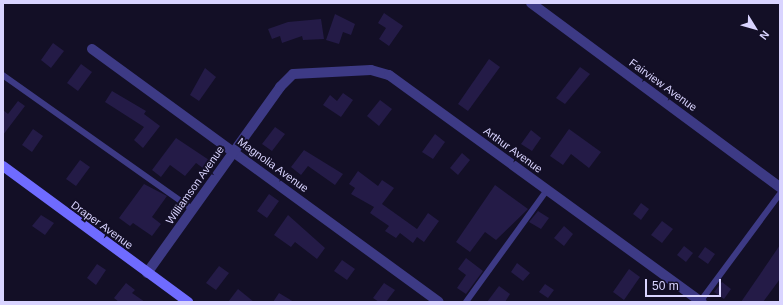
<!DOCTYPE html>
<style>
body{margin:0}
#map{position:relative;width:783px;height:305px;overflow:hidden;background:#130f26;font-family:Arial,sans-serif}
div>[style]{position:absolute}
.building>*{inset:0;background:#241b47}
.lane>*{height:5.5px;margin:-2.75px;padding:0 2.75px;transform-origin:2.75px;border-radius:2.75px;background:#3d3a85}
.street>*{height:10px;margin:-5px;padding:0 5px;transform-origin:5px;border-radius:5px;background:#3d3a85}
.secondary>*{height:10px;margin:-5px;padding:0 5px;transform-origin:5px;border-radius:5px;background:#6f6bff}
span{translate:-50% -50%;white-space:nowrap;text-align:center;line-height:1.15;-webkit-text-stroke:4px #130f26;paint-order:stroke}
.street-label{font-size:11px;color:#d9d4ff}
.frame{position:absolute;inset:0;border:4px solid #d9d4ff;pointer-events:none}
.north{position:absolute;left:735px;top:8px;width:40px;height:40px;-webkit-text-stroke:3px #130f26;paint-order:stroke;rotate:127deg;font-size:11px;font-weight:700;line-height:16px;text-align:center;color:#d9d4ff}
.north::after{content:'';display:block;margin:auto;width:14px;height:18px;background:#d9d4ff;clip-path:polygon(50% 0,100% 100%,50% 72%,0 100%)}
.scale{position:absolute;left:645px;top:279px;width:76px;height:18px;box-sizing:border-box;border:2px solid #d9d4ff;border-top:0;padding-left:5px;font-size:12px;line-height:14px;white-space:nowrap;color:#d9d4ff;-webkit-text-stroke:3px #130f26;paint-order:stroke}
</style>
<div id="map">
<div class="building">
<i style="clip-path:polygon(384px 13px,403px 26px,389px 46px,379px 39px,386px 28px,378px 23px)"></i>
<i style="clip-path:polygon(335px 14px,355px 24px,351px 35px,343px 32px,339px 44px,326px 40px)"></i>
<i style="clip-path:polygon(321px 19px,324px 39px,303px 40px,302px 36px,282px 43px,280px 36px,272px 39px,268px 29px,288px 22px)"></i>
<i style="clip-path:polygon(53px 43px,64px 51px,51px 68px,41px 60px)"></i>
<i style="clip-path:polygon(489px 59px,500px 67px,468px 111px,458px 104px)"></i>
<i style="clip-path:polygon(81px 64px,92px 72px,78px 91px,67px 83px)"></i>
<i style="clip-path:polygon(580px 67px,590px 74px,565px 104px,556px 98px)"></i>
<i style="clip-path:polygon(205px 68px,216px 77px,199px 101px,190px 95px)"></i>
<i style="clip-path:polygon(112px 91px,146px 111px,144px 114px,160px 126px,143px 148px,134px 140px,144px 127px,105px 102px)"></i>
<i style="clip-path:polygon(343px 93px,353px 100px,341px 117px,323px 105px,330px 95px,337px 101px)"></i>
<i style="clip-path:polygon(380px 100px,392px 109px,379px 126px,367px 116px)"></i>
<i style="clip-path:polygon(18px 101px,25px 106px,3px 135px,3px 110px,8px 114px)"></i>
<i style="clip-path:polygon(275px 127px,285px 134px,272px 151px,262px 144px)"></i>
<i style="clip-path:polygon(33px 129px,43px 136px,32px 152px,22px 145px)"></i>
<i style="clip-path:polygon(569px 129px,601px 152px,589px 168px,571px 154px,563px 165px,550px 156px)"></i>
<i style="clip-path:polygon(531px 130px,541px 138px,532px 151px,521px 144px)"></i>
<i style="clip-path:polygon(435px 134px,445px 142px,433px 159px,422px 152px)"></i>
<i style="clip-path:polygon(176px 138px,209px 160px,203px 168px,196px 163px,185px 176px,170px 165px,161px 177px,152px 170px)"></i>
<i style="clip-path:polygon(304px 150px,343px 174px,335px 185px,308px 166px,301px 175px,291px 167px)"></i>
<i style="clip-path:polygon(462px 153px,470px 160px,458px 175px,450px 168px)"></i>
<i style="clip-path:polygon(80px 160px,90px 167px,76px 186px,66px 179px)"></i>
<i style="clip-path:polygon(358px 171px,378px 186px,382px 180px,394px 188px,382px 204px,417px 229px,428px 213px,439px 221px,424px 242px,417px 237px,413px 243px,400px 233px,396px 238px,385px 231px,389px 226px,370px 213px,374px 207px,351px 194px,355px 188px,349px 184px)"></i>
<i style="clip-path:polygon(144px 184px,167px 196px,152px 217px,161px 224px,152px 236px,133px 223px,130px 226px,119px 218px)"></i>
<i style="clip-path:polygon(495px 185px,528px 209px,496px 240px,485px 232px,470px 252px,456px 242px)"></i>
<i style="clip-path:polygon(269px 194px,279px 201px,267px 218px,257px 211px)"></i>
<i style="clip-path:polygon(641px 203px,649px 209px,641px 220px,633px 214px)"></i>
<i style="clip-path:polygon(538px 211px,549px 218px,541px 229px,529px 222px)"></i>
<i style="clip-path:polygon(41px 215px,54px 223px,45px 235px,32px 226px)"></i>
<i style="clip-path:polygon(288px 215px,325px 248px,317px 259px,295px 242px,291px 247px,274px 235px)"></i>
<i style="clip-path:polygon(662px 221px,673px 229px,662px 243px,651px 235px)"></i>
<i style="clip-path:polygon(564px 226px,573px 234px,564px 246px,554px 238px)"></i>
<i style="clip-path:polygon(780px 245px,780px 279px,763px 302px,741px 302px)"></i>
<i style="clip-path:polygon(684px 246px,693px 253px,686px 262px,677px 255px)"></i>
<i style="clip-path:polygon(705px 247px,715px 254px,708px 264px,698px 257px)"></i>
<i style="clip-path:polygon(466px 258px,483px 271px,466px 294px,457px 288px,466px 275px,458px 269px)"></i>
<i style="clip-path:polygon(342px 260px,355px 269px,347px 280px,334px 271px)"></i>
<i style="clip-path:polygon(517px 263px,530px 273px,523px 281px,511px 272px)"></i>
<i style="clip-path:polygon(97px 264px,106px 270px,96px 285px,87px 278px)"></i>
<i style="clip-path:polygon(219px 266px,229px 273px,216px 290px,206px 283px)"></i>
<i style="clip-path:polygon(629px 269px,640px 277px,624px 300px,613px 292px)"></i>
<i style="clip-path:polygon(722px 282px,731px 289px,724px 299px,714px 292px)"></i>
<i style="clip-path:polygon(126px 283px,135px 290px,132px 293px,145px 302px,119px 302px,114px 298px)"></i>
<i style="clip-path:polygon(384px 283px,395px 290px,386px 302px,379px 302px,373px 298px)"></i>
<i style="clip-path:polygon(545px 284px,554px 290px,548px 298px,539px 292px)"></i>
<i style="clip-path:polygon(499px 286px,510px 294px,505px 302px,487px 302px)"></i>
<i style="clip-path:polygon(238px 289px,254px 302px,228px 302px)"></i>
<i style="clip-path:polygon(279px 293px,294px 302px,273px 302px)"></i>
</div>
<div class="lane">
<i style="left:3px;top:75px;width:232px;rotate:35.3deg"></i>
<i style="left:466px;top:302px;width:138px;rotate:-54.1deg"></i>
<i style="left:700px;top:302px;width:134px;rotate:-53.5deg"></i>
</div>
<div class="street">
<i style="left:531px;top:3px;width:310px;rotate:36.5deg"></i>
<i style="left:92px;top:49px;width:429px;rotate:36.1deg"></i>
<i style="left:147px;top:273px;width:229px;rotate:-54.4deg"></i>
<i style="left:280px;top:87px;width:18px;rotate:-45deg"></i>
<i style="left:293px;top:74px;width:78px;rotate:-2.9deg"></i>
<i style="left:371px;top:70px;width:19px;rotate:16deg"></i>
<i style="left:389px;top:75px;width:387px;rotate:36deg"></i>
</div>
<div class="secondary">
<i style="left:3px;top:166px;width:230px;rotate:36.3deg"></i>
</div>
<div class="street-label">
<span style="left:663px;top:85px;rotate:36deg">Fairview Avenue</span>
<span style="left:513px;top:150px;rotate:36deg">Arthur Avenue</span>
<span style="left:273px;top:165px;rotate:36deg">Magnolia Avenue</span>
<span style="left:195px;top:185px;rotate:-55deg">Williamson Avenue</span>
<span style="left:102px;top:225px;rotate:36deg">Draper Avenue</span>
</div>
<div class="frame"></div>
<div class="north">N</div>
<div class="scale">50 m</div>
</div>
